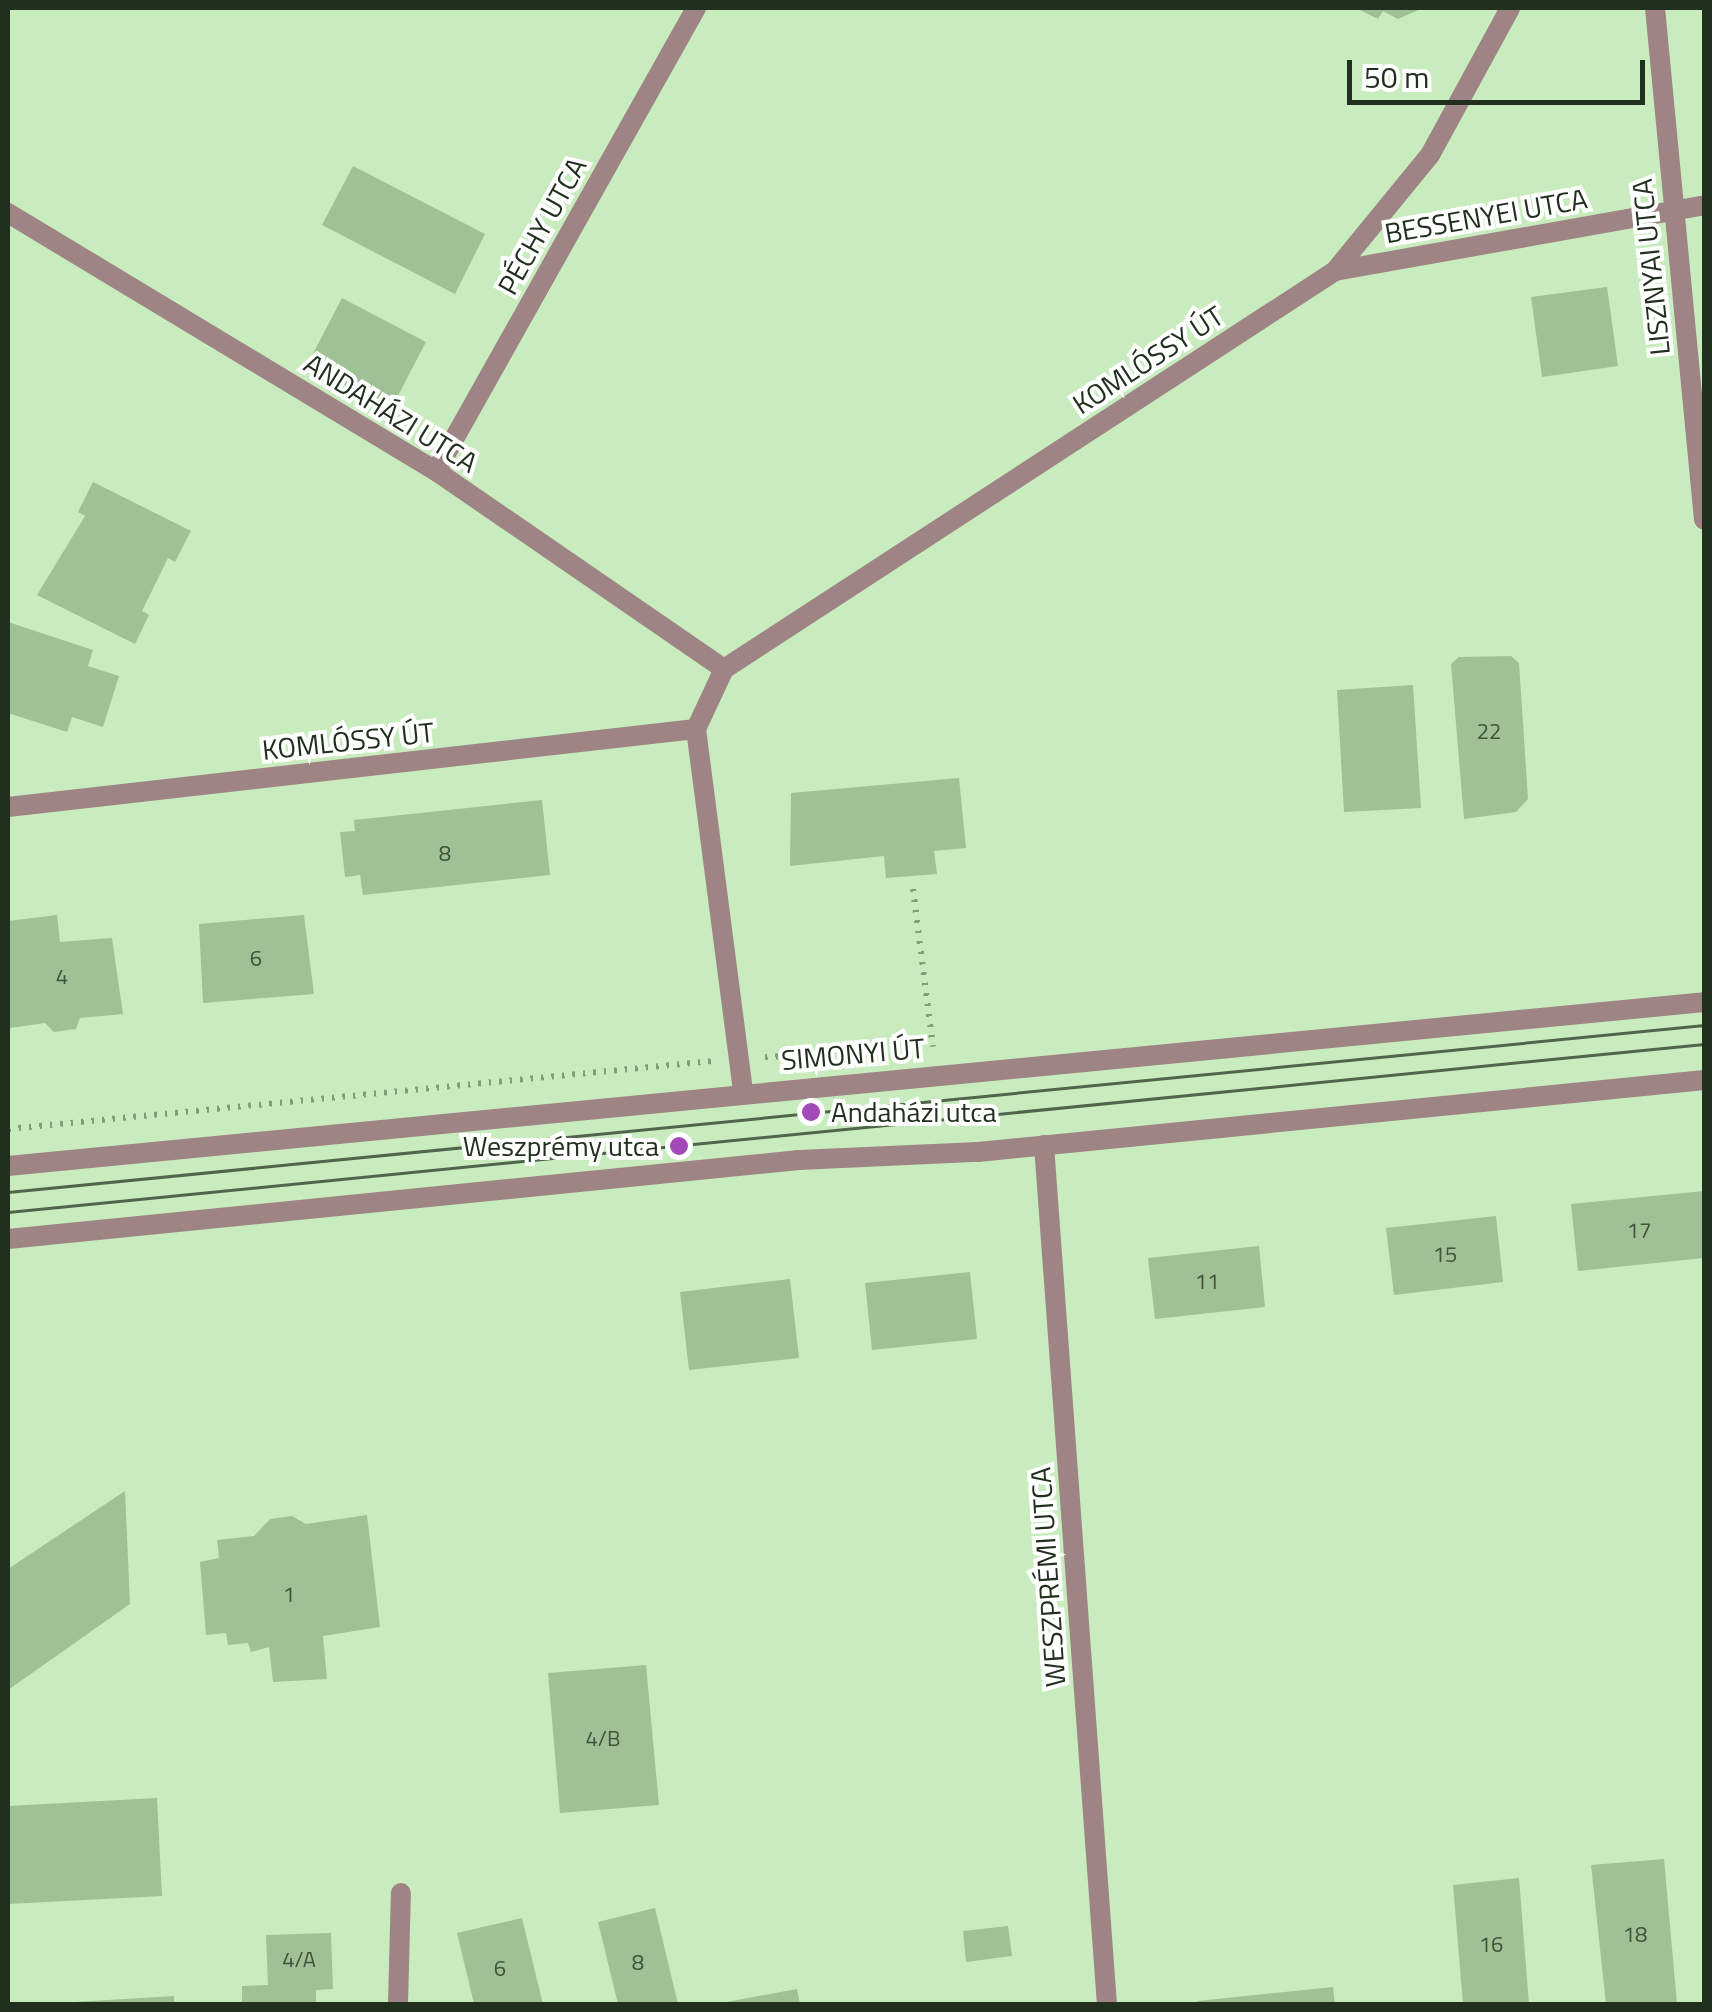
<!DOCTYPE html>
<meta charset="utf-8">
<style>
body{margin:0}
#map{position:relative;width:1712px;height:2012px;overflow:hidden;background:#c9ecbf;font-family:"Titillium Web",sans-serif}
div>[style]{position:absolute}
.building>*{inset:0;background:#9fc195}
.path>*{height:6px;margin-top:-3px;transform-origin:0;background:repeating-linear-gradient(90deg,#839d7c 0 2.5px,transparent 0 10.5px)}
.minor>*{height:20px;margin:-10px;padding:0 10px;transform-origin:10px;border-radius:10px;background:#9e8484}
.tertiary>*{height:20px;margin:-10px;padding:0 10px;transform-origin:10px;border-radius:10px;background:#9e8484}
.tram>*{height:2.5px;margin:-1.25px;padding:0 1.25px;transform-origin:1.25px;border-radius:1.25px;background:#51654c}
.dots>*{width:28px;height:28px;translate:-50% -50%;box-sizing:border-box;border:5px solid #fff;border-radius:50%}
span{translate:-50% -50%;white-space:nowrap;text-align:center;line-height:1.15;-webkit-text-stroke:8px #fff;paint-order:stroke}
.number-label{font-size:22px;color:#40543c}
.number-label span{-webkit-text-stroke-width:0}
.street-label{font-size:28px;color:#212f1e}
.poi-label{font-size:28px;color:#212f1e}
.left{translate:0 -50%;text-align:left}
.right{translate:-100% -50%;text-align:right}
.frame{position:absolute;inset:0;border:10px solid #212f1e;pointer-events:none}
.scale{position:absolute;left:1347px;top:60px;width:298px;height:45px;box-sizing:border-box;border:5px solid #212f1e;border-top:0;padding-left:12px;font-size:30px;line-height:35px;white-space:nowrap;color:#212f1e;-webkit-text-stroke:8px #fff;paint-order:stroke}
</style>
<div id="map">
<div class="building">
<i style="clip-path:polygon(1356px 8px,1423px 8px,1398px 19px,1383px 11px,1378px 19px)"></i>
<i style="clip-path:polygon(353px 166px,485px 234px,455px 294px,322px 225px)"></i>
<i style="clip-path:polygon(1607px 287px,1618px 366px,1542px 377px,1531px 297px)"></i>
<i style="clip-path:polygon(342px 298px,426px 342px,391px 409px,307px 365px)"></i>
<i style="clip-path:polygon(93px 482px,191px 531px,175px 562px,168px 558px,142px 611px,149px 615px,135px 644px,37px 595px,85px 516px,78px 512px)"></i>
<i style="clip-path:polygon(8px 622px,93px 650px,88px 666px,119px 676px,103px 727px,72px 717px,67px 732px,8px 713px)"></i>
<i style="clip-path:polygon(1511px 656px,1519px 663px,1528px 799px,1516px 812px,1464px 819px,1451px 664px,1459px 657px)"></i>
<i style="clip-path:polygon(1413px 685px,1421px 808px,1344px 812px,1337px 690px)"></i>
<i style="clip-path:polygon(959px 778px,966px 848px,934px 851px,937px 874px,886px 878px,884px 856px,790px 866px,791px 793px)"></i>
<i style="clip-path:polygon(542px 800px,550px 875px,363px 895px,360px 875px,345px 877px,340px 832px,355px 831px,354px 820px)"></i>
<i style="clip-path:polygon(57px 915px,60px 942px,112px 938px,123px 1014px,80px 1018px,76px 1029px,54px 1032px,45px 1023px,10px 1028px,8px 921px)"></i>
<i style="clip-path:polygon(304px 915px,314px 994px,203px 1003px,199px 924px)"></i>
<i style="clip-path:polygon(1704px 1191px,1704px 1258px,1578px 1271px,1571px 1204px)"></i>
<i style="clip-path:polygon(1496px 1216px,1503px 1282px,1394px 1295px,1386px 1228px)"></i>
<i style="clip-path:polygon(1259px 1246px,1265px 1307px,1155px 1319px,1148px 1258px)"></i>
<i style="clip-path:polygon(970px 1272px,977px 1339px,872px 1350px,865px 1283px)"></i>
<i style="clip-path:polygon(790px 1279px,799px 1358px,689px 1370px,680px 1292px)"></i>
<i style="clip-path:polygon(125px 1491px,130px 1604px,8px 1690px,8px 1569px)"></i>
<i style="clip-path:polygon(367px 1515px,380px 1627px,323px 1636px,327px 1679px,273px 1682px,269px 1647px,251px 1652px,248px 1643px,228px 1645px,226px 1633px,206px 1635px,200px 1562px,219px 1558px,217px 1540px,254px 1536px,270px 1519px,292px 1516px,306px 1524px)"></i>
<i style="clip-path:polygon(646px 1665px,659px 1805px,560px 1813px,548px 1673px)"></i>
<i style="clip-path:polygon(157px 1798px,162px 1896px,8px 1904px,8px 1806px)"></i>
<i style="clip-path:polygon(1664px 1859px,1677px 2004px,1606px 2004px,1591px 1865px)"></i>
<i style="clip-path:polygon(1519px 1878px,1529px 2004px,1463px 2004px,1453px 1885px)"></i>
<i style="clip-path:polygon(655px 1908px,678px 2004px,618px 2004px,598px 1922px)"></i>
<i style="clip-path:polygon(522px 1918px,543px 2004px,474px 2004px,457px 1933px)"></i>
<i style="clip-path:polygon(1008px 1926px,1012px 1956px,966px 1962px,963px 1931px)"></i>
<i style="clip-path:polygon(331px 1933px,333px 1989px,316px 1990px,316px 2004px,242px 2004px,242px 1986px,268px 1985px,266px 1935px)"></i>
<i style="clip-path:polygon(1333px 1987px,1335px 2004px,1197px 2004px,1197px 2001px)"></i>
<i style="clip-path:polygon(797px 1989px,800px 2004px,721px 2004px,721px 2003px)"></i>
<i style="clip-path:polygon(174px 1996px,174px 2004px,74px 2004px,74px 2002px)"></i>
</div>
<div class="path">
<i style="left:913px;top:889px;width:159px;rotate:82.8deg"></i>
<i style="left:765px;top:1057px;width:43px;rotate:-2.7deg"></i>
<i style="left:8px;top:1129px;width:708px;rotate:-5.51deg"></i>
</div>
<div class="minor">
<i style="left:1655px;top:8px;width:514px;rotate:84.53deg"></i>
<i style="left:8px;top:213px;width:500px;rotate:31.1deg"></i>
<i style="left:436px;top:471px;width:349px;rotate:34.5deg"></i>
<i style="left:1335px;top:271px;width:375px;rotate:-10.1deg"></i>
<i style="left:436px;top:471px;width:531px;rotate:-60.68deg"></i>
<i style="left:724px;top:669px;width:729px;rotate:-33.08deg"></i>
<i style="left:1335px;top:271px;width:150px;rotate:-50.7deg"></i>
<i style="left:1430px;top:155px;width:167px;rotate:-61.4deg"></i>
<i style="left:724px;top:669px;width:66px;rotate:115deg"></i>
<i style="left:696px;top:729px;width:366px;rotate:82.6deg"></i>
<i style="left:8px;top:807px;width:692px;rotate:-6.47deg"></i>
<i style="left:1044px;top:1145px;width:861px;rotate:85.81deg"></i>
<i style="left:398px;top:2004px;width:111px;rotate:-88.5deg"></i>
</div>
<div class="tertiary">
<i style="left:8px;top:1166px;width:1704px;rotate:-5.52deg"></i>
<i style="left:8px;top:1239px;width:795px;rotate:-5.7deg"></i>
<i style="left:799px;top:1160px;width:179px;rotate:-2.6deg"></i>
<i style="left:978px;top:1152px;width:730px;rotate:-5.66deg"></i>
</div>
<div class="tram">
<i style="left:8px;top:1192px;width:1704px;rotate:-5.62deg"></i>
<i style="left:8px;top:1212px;width:1704px;rotate:-5.66deg"></i>
</div>
<div class="dots">
<i style="left:811px;top:1112px;background:#a24bb8"></i>
<i style="left:679px;top:1146px;background:#a24bb8"></i>
</div>
<div class="number-label">
<span style="left:1489px;top:732px">22</span>
<span style="left:445px;top:854px">8</span>
<span style="left:256px;top:959px">6</span>
<span style="left:62px;top:977px">4</span>
<span style="left:1639px;top:1231px">17</span>
<span style="left:1445px;top:1255px">15</span>
<span style="left:1207px;top:1282px">11</span>
<span style="left:289px;top:1595px">1</span>
<span style="left:603px;top:1739px">4/B</span>
<span style="left:1635px;top:1935px">18</span>
<span style="left:1491px;top:1945px">16</span>
<span style="left:299px;top:1960px">4/A</span>
<span style="left:638px;top:1963px">8</span>
<span style="left:500px;top:1969px">6</span>
</div>
<div class="street-label">
<span style="left:1486px;top:216px;rotate:-10deg">BESSENYEI UTCA</span>
<span style="left:542px;top:226px;rotate:-61deg">PÉCHY UTCA</span>
<span style="left:1651px;top:267px;rotate:-96deg">LISZNYAI UTCA</span>
<span style="left:1148px;top:360px;rotate:-33deg">KOMLÓSSY ÚT</span>
<span style="left:391px;top:413px;rotate:32deg">ANDAHÁZI UTCA</span>
<span style="left:348px;top:741px;rotate:-6deg">KOMLÓSSY ÚT</span>
<span style="left:853px;top:1054px;rotate:-5deg">SIMONYI ÚT</span>
<span style="left:1048px;top:1577px;rotate:-94deg">WESZPRÉMI UTCA</span>
</div>
<div class="poi-label">
<span class="left" style="left:831px;top:1112px">Andaházi utca</span>
<span class="right" style="left:659px;top:1146px">Weszprémy utca</span>
</div>
<div class="frame"></div>
<div class="scale">50 m</div>
</div>
